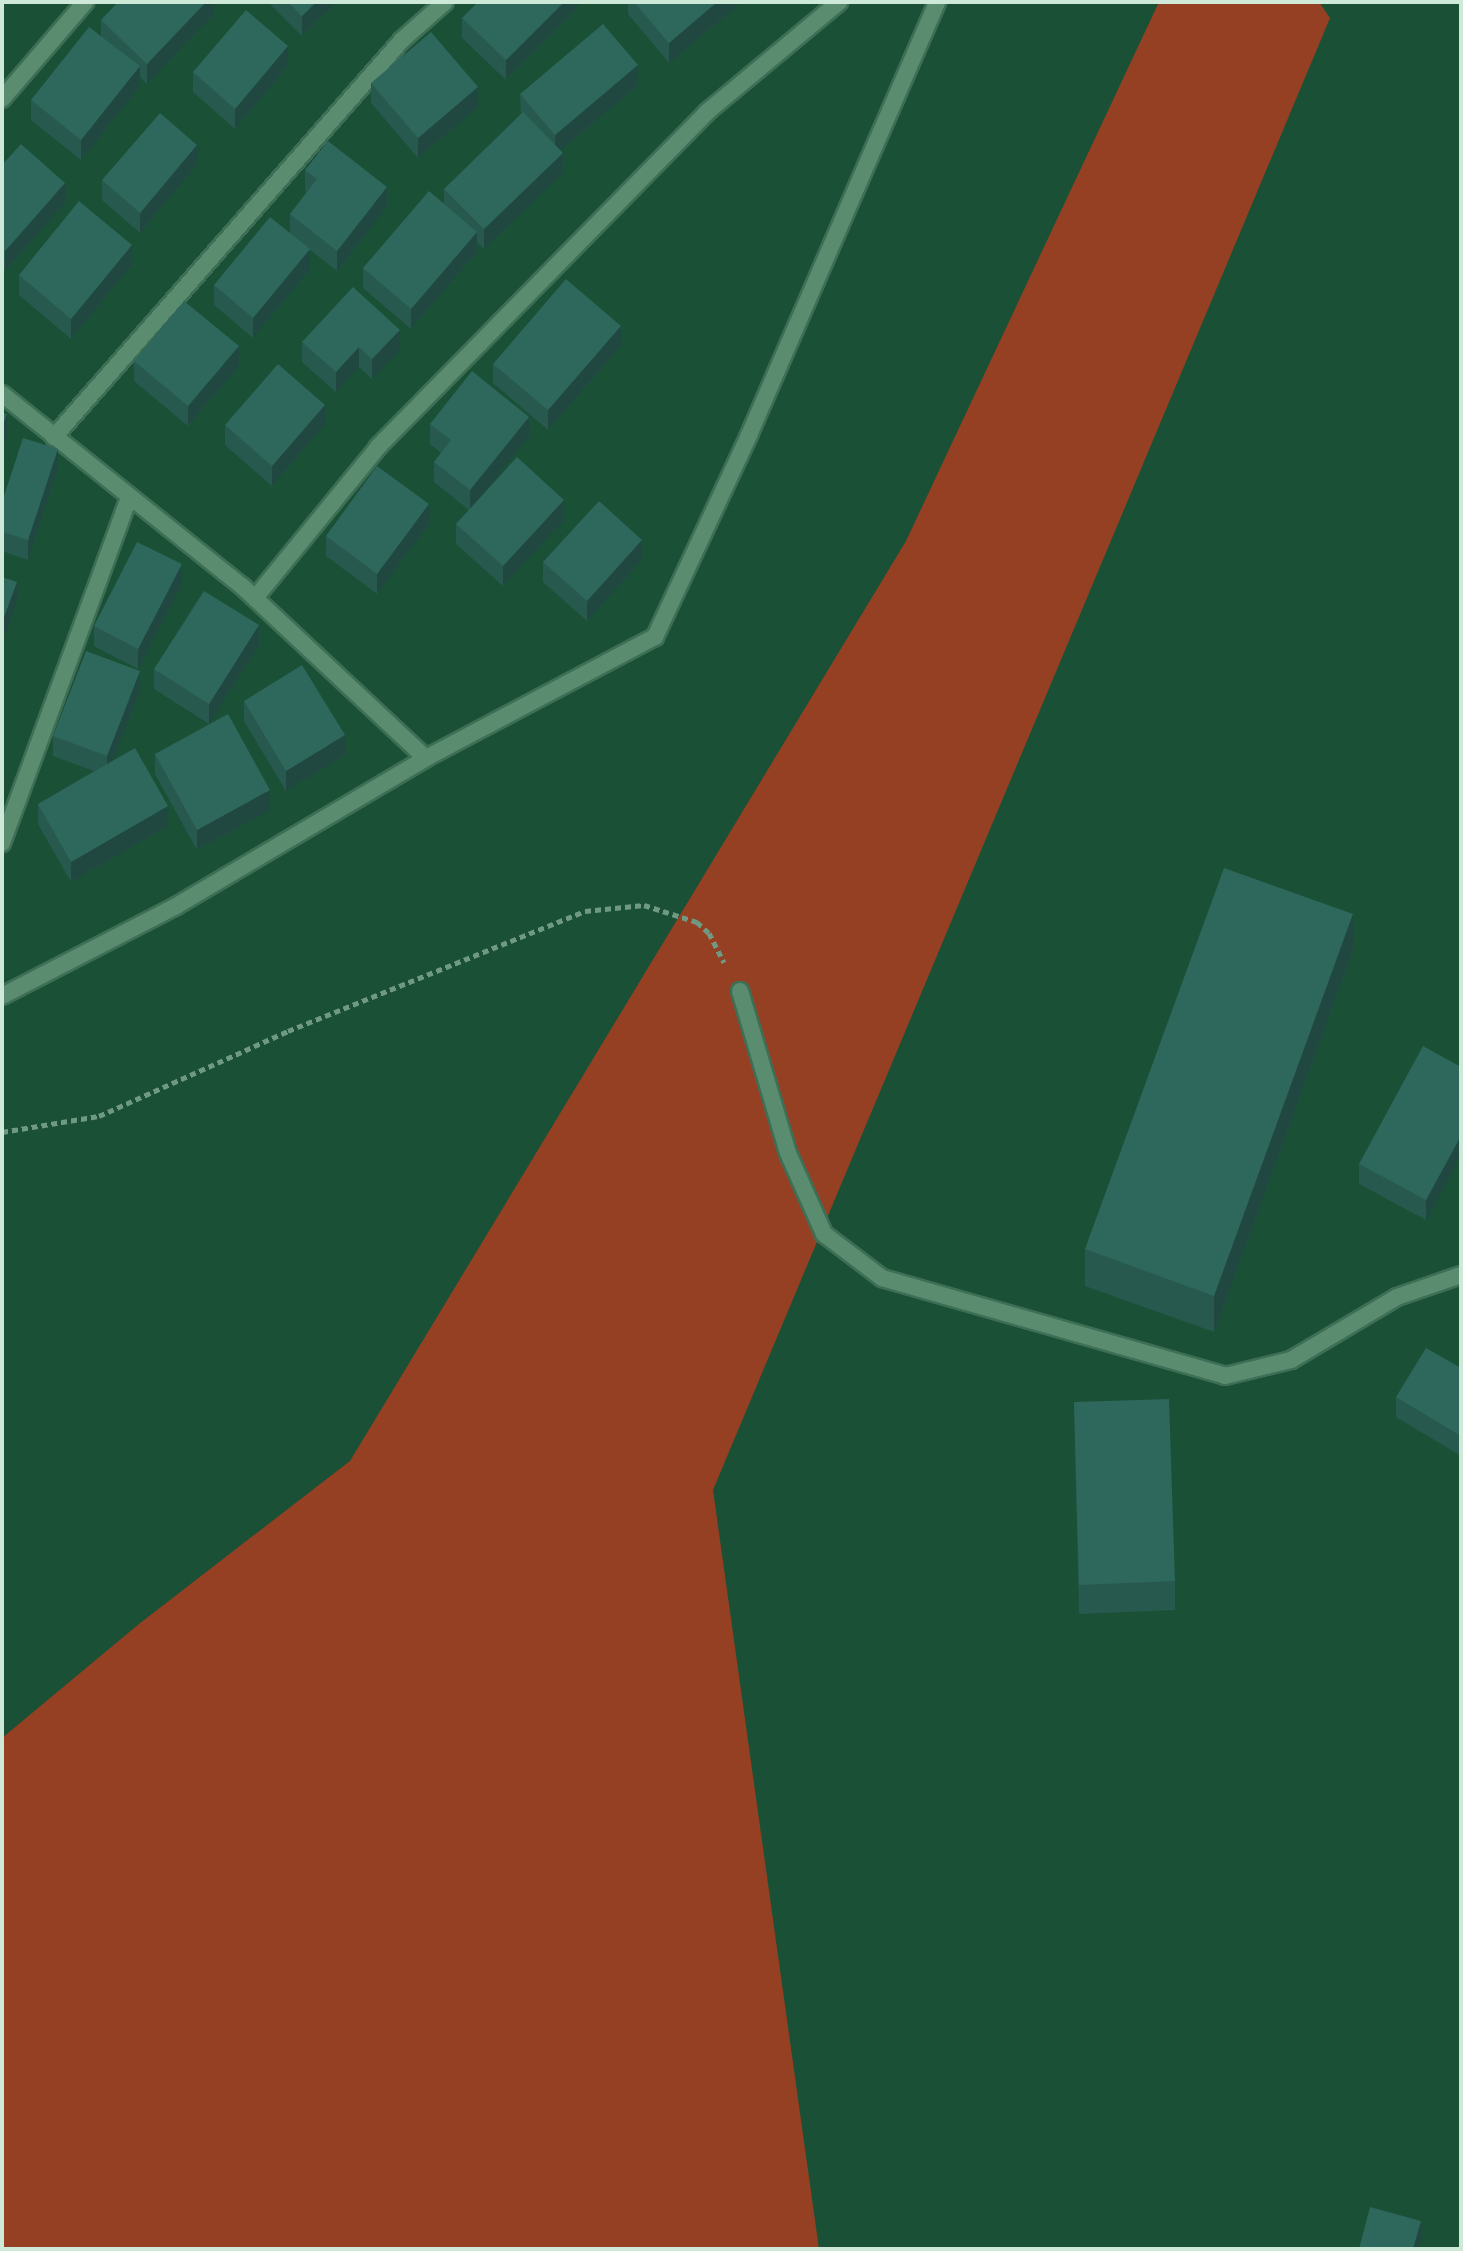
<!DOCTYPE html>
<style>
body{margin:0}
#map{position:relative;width:1463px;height:2251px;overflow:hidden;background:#1a5035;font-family:Manrope,sans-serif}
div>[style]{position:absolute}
.green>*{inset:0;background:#964023}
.path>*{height:5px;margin-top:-2.5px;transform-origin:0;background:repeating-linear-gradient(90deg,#709983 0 6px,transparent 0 10px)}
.roads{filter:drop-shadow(2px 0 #3e6f56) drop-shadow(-2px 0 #3e6f56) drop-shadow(0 2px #3e6f56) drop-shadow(0 -2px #3e6f56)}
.minor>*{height:16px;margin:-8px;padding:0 8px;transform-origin:8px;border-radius:8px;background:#5a8d70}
.wall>*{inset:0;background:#28594f}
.shaded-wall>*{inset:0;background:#204840}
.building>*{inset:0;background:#2e675c}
span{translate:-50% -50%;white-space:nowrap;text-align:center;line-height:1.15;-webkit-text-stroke:6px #1a3024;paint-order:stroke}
.frame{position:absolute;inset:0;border:4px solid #cee9d8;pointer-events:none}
</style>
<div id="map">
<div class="green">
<i style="clip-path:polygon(1159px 2px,1319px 2px,1330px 18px,713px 1490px,819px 2249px,2px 2249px,2px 1738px,139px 1624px,350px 1461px,906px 541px)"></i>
</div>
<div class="path">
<i style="left:2px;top:1132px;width:98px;rotate:-9.4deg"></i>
<i style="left:99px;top:1116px;width:207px;rotate:-24.2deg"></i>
<i style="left:288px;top:1031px;width:320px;rotate:-22deg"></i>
<i style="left:585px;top:911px;width:59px;rotate:-5.8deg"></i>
<i style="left:644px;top:905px;width:56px;rotate:17.8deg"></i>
<i style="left:697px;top:922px;width:16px;rotate:43deg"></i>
<i style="left:709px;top:933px;width:33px;rotate:63deg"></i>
</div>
<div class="roads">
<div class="minor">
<i style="left:2px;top:99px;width:128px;rotate:-49.4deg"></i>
<i style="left:2px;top:394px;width:309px;rotate:38.7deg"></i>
<i style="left:243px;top:587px;width:250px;rotate:43.1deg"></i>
<i style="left:54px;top:437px;width:528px;rotate:-48.76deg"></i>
<i style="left:402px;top:40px;width:57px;rotate:-41.5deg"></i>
<i style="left:255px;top:598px;width:195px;rotate:-50.8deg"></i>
<i style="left:378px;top:447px;width:470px;rotate:-45.5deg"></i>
<i style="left:707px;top:112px;width:172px;rotate:-39.8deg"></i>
<i style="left:2px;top:843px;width:369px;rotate:-69.8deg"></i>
<i style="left:740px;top:991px;width:169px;rotate:73.5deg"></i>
<i style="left:788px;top:1153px;width:89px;rotate:66deg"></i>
<i style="left:824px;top:1234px;width:73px;rotate:37.2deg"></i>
<i style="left:882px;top:1278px;width:357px;rotate:15.9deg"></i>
<i style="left:1225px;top:1376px;width:68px;rotate:-13.6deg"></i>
<i style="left:1291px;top:1360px;width:123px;rotate:-30.7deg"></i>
<i style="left:1397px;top:1297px;width:68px;rotate:-19deg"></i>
<i style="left:2px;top:996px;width:196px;rotate:-27.3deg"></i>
<i style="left:176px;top:906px;width:291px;rotate:-30.6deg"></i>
<i style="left:426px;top:758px;width:259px;rotate:-27.9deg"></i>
<i style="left:655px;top:637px;width:223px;rotate:-65deg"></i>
<i style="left:749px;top:435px;width:472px;rotate:-66.5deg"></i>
</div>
</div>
<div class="wall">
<i style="clip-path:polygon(214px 2px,214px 14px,147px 84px,140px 77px,140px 86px,81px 160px,31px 120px,31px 100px,101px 36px,101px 20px)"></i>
<i style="clip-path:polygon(268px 2px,337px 2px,302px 36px)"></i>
<i style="clip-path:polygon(578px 2px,578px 8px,506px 80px,462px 38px,462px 18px)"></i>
<i style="clip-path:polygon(628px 2px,738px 2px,738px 5px,669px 63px,628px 14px)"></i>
<i style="clip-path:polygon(288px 66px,235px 129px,193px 92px,193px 72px)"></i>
<i style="clip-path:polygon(371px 83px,478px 107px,418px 158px,371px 103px)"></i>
<i style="clip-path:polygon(638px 85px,561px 150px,563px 173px,484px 249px,477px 242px,477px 252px,411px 329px,363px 288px,363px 268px,444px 204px,444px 189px,521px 115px,520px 94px)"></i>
<i style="clip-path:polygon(2px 165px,65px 203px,5px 271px,2px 268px)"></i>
<i style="clip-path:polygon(197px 165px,140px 233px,102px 200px,102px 180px)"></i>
<i style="clip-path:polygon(305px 170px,387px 207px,337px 271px,310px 250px,310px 269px,253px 338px,214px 305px,214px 285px,290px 233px,290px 214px,307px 192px,305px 190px)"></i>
<i style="clip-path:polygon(132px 265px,71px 339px,19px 295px,19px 275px)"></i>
<i style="clip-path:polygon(302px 342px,400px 350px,372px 379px,359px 367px,336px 392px,302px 362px)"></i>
<i style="clip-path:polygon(621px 346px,548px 430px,493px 383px,493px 364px)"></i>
<i style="clip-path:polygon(134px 361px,239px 366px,188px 426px,134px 381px)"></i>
<i style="clip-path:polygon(430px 424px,529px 437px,478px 500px,564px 520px,503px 586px,456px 544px,456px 524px,469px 510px,434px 482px,434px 462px,441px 453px,430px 444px)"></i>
<i style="clip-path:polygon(225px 425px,325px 425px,272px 486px,225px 445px)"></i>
<i style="clip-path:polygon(58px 469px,28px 560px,2px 551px,2px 502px)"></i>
<i style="clip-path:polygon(429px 524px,377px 594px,326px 556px,326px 536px)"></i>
<i style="clip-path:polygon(642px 560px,587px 621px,543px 582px,543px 562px)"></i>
<i style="clip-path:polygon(182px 584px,138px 669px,94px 646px,94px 626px)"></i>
<i style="clip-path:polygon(259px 645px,209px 724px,154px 689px,154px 669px)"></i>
<i style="clip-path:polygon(140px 691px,113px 760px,168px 826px,71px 882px,38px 824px,38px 804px,94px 771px,53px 756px,53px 736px)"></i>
<i style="clip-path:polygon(244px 701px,345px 755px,286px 791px,244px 721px)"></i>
<i style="clip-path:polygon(155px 754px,270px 810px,197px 850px,155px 774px)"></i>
<i style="clip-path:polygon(1353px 950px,1214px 1332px,1085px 1286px,1085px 1249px)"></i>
<i style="clip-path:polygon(1461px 1067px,1426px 1220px,1359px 1184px,1359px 1164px)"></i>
<i style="clip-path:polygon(1461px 1368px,1461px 1456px,1396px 1417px,1396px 1397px)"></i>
<i style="clip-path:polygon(1074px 1402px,1175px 1581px,1175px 1610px,1079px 1614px)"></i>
</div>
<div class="shaded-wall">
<i style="clip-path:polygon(206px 2px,214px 2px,214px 14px,147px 84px,147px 64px)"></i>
<i style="clip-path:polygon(316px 2px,337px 2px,302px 36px,302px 16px)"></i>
<i style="clip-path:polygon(564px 2px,578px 2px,578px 8px,506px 80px,506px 60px)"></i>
<i style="clip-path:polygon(717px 2px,738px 2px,738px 5px,669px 63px,669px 43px)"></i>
<i style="clip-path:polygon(288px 46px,288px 66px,235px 129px,235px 109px)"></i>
<i style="clip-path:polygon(638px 65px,638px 85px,555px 155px,555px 135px)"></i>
<i style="clip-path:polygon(140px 66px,140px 86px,81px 160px,81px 140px)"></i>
<i style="clip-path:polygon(478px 87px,478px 107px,418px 158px,418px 138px)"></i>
<i style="clip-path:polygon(197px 145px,197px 165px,140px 233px,140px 213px)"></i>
<i style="clip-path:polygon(563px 153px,563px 173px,484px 249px,484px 229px)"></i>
<i style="clip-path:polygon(65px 183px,65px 203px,5px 271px,5px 251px)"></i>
<i style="clip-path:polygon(387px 187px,387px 207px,337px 271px,337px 251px)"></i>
<i style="clip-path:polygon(477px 232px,477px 252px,411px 329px,411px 309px)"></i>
<i style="clip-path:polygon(132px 245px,132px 265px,71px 339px,71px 319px)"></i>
<i style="clip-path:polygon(310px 249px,310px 269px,253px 338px,253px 318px)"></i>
<i style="clip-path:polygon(621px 326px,621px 346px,548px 430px,548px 410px)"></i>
<i style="clip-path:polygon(400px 330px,400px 350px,372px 379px,372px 359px)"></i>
<i style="clip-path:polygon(239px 346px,239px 366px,188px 426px,188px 406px)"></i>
<i style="clip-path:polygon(359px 347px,359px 367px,336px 392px,336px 372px)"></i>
<i style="clip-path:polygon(325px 405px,325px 425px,272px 486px,272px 466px)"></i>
<i style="clip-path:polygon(7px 414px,7px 434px,2px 447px,2px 427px)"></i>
<i style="clip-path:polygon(529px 417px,529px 437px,470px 510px,470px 490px)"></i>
<i style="clip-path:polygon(58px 449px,58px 469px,28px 560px,28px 540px)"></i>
<i style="clip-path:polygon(564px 500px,564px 520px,503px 586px,503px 566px)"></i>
<i style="clip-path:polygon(429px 504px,429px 524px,377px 594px,377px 574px)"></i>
<i style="clip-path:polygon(642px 540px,642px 560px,587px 621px,587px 601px)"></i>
<i style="clip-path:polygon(182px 564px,182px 584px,138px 669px,138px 649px)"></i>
<i style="clip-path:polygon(17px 582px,17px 602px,2px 643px,2px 623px)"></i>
<i style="clip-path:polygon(259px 625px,259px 645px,209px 724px,209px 704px)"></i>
<i style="clip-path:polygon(140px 671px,140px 691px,107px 776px,107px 756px)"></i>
<i style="clip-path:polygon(345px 735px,345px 755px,286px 791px,286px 771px)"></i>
<i style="clip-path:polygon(270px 790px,270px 810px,197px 850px,197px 830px)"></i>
<i style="clip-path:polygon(168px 806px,168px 826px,71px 882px,71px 862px)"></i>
<i style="clip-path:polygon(1353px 914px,1353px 950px,1214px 1332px,1214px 1296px)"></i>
<i style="clip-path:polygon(1461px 1136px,1461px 1156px,1426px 1220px,1426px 1200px)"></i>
<i style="clip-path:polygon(1421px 2221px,1421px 2241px,1419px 2249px,1413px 2249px)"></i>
</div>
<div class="building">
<i style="clip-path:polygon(118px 2px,206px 2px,147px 64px,101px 20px)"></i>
<i style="clip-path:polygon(288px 2px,316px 2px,302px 16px)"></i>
<i style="clip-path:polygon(478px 2px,564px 2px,506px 60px,462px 18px)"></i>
<i style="clip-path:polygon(634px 2px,717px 2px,669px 43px)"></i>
<i style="clip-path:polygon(246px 10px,288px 46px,235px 109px,193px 72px)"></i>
<i style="clip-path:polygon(603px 24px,638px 65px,555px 135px,520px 94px)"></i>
<i style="clip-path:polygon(89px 27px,140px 66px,81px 140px,31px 100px)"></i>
<i style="clip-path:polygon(431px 32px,478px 87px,418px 138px,371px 83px)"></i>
<i style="clip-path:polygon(523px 112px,563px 153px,484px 229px,444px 189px)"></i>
<i style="clip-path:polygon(160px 113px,197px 145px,140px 213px,102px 180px)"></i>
<i style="clip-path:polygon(328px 141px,387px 187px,337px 251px,290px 214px,317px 179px,305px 170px)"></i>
<i style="clip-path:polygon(21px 144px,65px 183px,5px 251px,2px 248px,2px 165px)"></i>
<i style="clip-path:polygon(429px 191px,477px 232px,411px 309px,363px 268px)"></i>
<i style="clip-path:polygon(79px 201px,132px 245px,71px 319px,19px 275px)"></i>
<i style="clip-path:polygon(270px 217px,310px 249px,253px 318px,214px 285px)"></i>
<i style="clip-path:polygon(566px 279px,621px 326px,548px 410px,493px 364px)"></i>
<i style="clip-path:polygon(353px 287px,400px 330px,372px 359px,359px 347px,336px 372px,302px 342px)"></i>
<i style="clip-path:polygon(184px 301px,239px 346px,188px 406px,134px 361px)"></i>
<i style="clip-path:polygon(278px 364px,325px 405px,272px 466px,225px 425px)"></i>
<i style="clip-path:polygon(472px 371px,529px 417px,470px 490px,434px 462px,451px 440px,430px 424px)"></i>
<i style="clip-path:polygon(2px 413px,7px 414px,2px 427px)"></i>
<i style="clip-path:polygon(23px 438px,58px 449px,28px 540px,2px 532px,2px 502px)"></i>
<i style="clip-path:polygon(517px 457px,564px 500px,503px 566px,456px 524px)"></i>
<i style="clip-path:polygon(377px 466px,429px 504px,377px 574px,326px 536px)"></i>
<i style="clip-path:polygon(599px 501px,642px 540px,587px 601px,543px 562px)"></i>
<i style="clip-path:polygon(137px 542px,182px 564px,138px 649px,94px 626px)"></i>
<i style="clip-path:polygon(2px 577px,17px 582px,2px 623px)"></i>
<i style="clip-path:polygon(204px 591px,259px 625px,209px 704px,154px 669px)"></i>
<i style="clip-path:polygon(86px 651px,140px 671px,107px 756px,53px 736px)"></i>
<i style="clip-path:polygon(302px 665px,345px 735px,286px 771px,244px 701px)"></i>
<i style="clip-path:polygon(228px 714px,270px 790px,197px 830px,155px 754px)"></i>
<i style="clip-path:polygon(135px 748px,168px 806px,71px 862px,38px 804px)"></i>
<i style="clip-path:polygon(1224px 868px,1353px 914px,1214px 1296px,1085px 1249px)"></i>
<i style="clip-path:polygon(1423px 1046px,1461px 1067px,1461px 1136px,1426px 1200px,1359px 1164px)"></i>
<i style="clip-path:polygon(1426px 1348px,1461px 1368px,1461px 1436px,1396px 1397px)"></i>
<i style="clip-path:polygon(1169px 1399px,1175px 1581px,1079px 1585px,1074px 1402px)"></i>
<i style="clip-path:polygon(1370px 2207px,1421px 2221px,1413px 2249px,1359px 2249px)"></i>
</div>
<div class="frame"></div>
</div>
